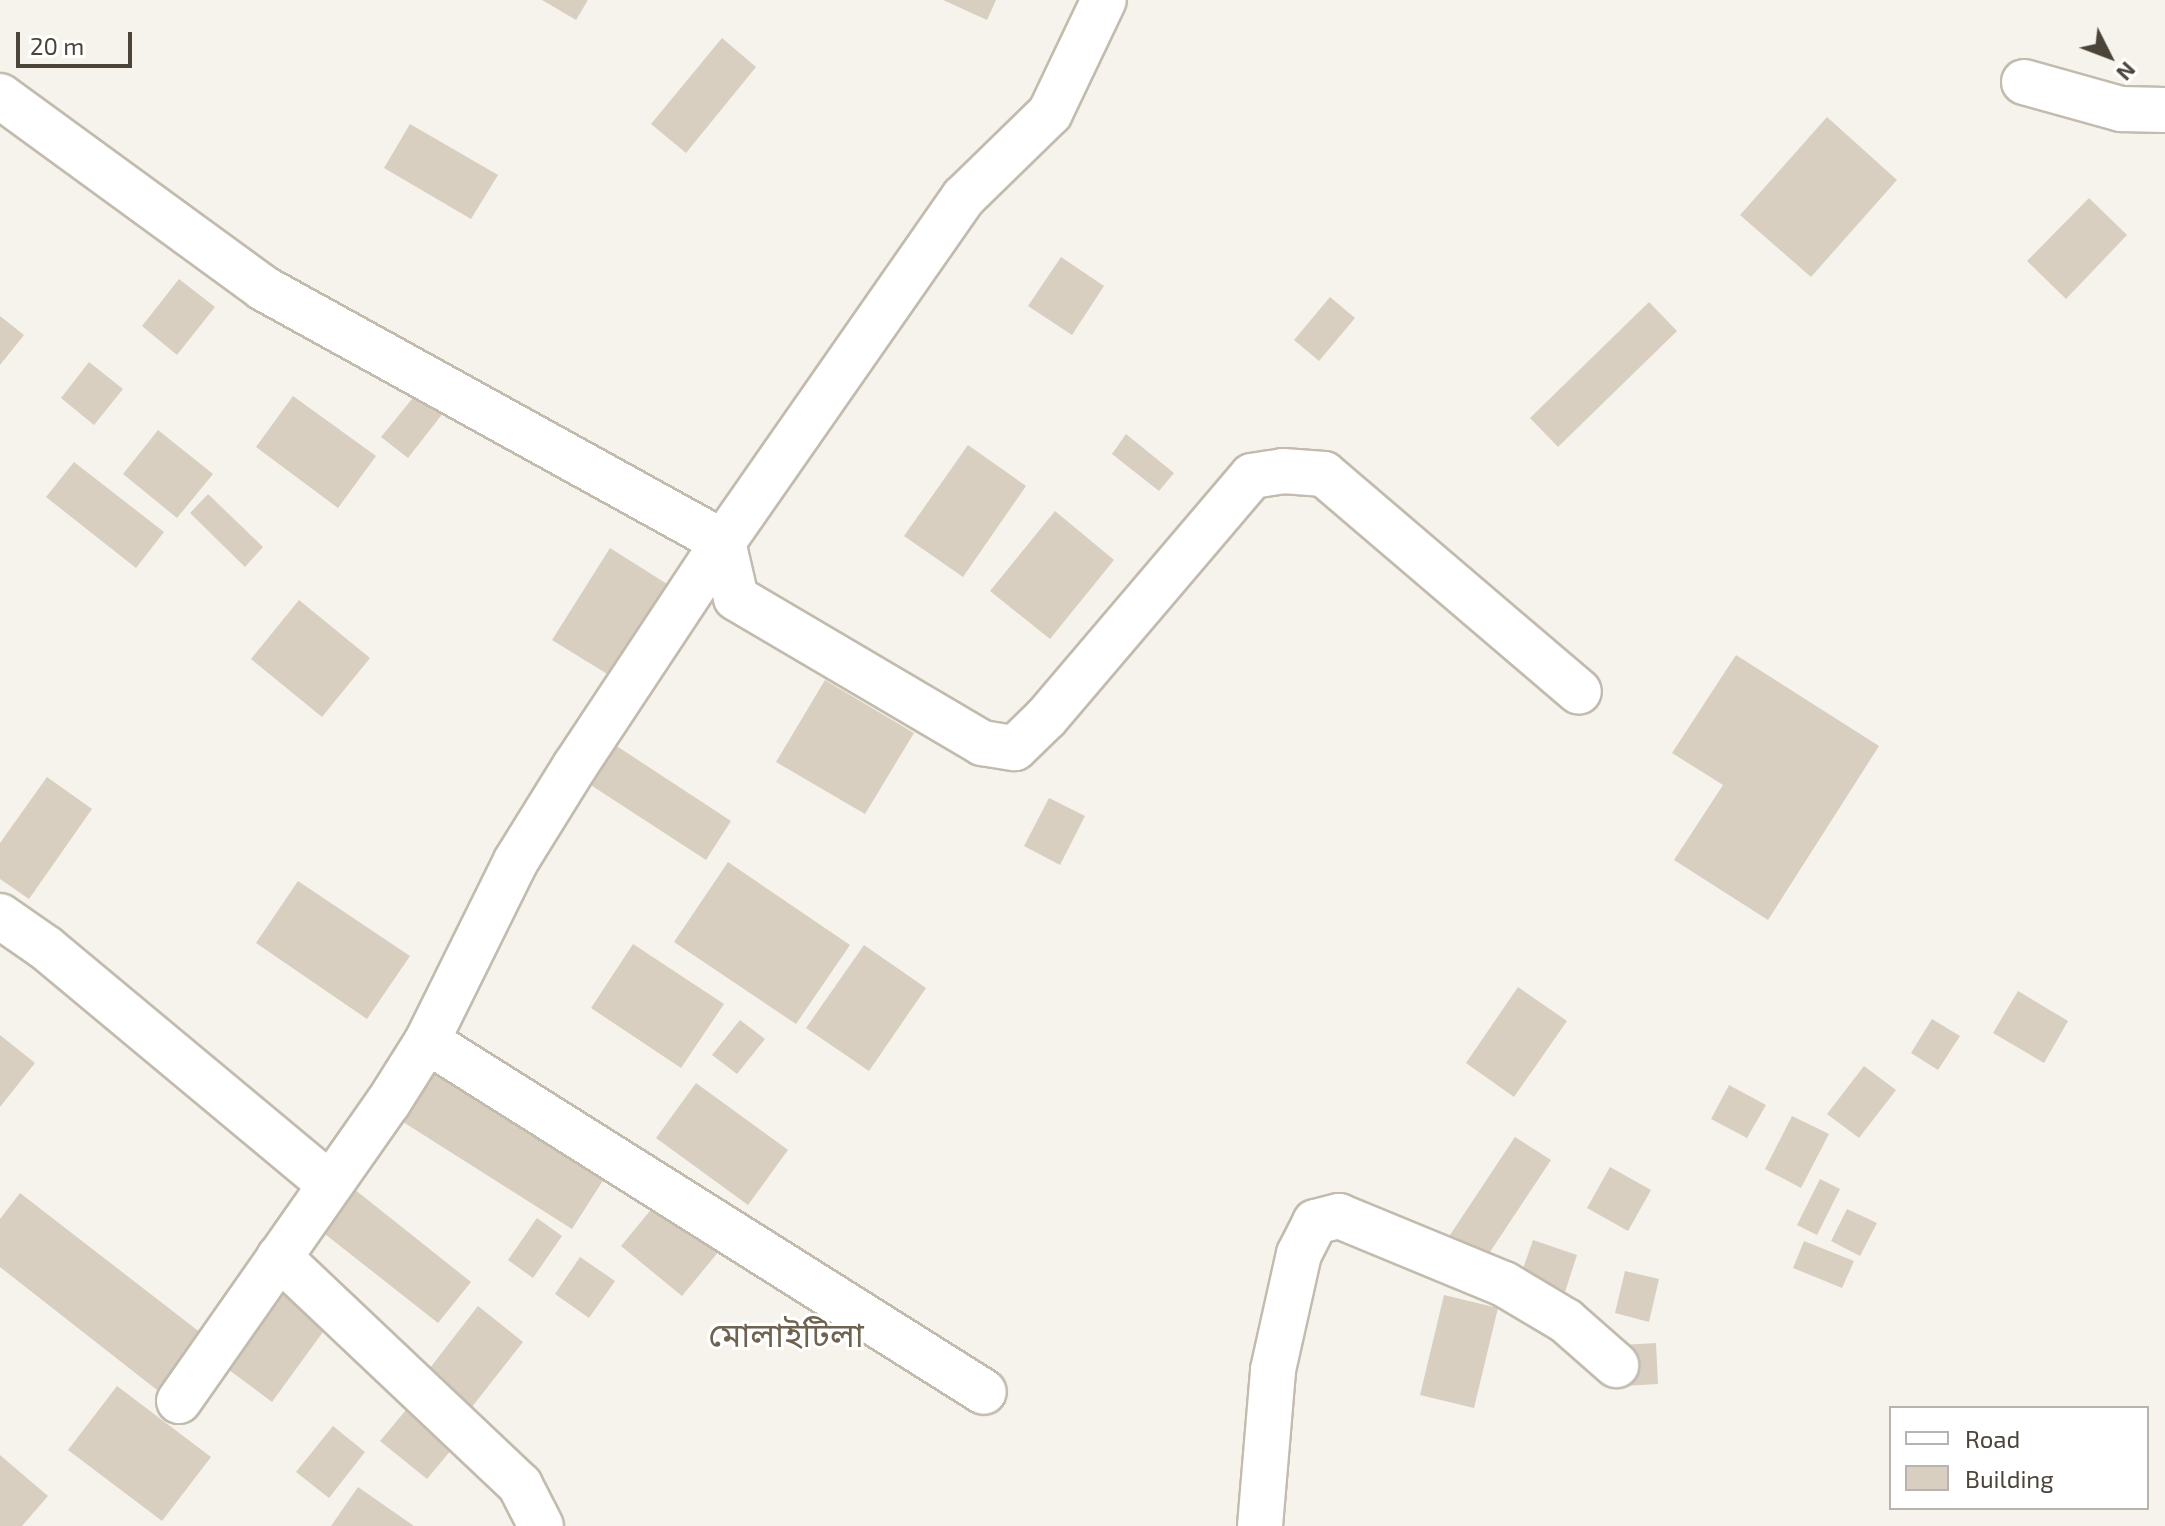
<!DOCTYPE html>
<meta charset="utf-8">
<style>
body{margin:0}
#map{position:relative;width:2165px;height:1526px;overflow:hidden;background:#f6f3ec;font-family:"Exo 2","Noto Sans Bengali",sans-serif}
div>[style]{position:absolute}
.building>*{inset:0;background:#d8cfc1}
.roads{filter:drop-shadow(2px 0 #c2bbae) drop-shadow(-2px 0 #c2bbae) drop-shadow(0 2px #c2bbae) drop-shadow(0 -2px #c2bbae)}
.minor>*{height:44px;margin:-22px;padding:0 22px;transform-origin:22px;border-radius:22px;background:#fff}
span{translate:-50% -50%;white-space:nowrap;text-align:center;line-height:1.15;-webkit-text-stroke:6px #fff;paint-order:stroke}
.quarter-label{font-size:34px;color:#6e6250}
.legend{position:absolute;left:1889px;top:1406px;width:260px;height:104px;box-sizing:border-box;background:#fff;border:2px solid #b7b4b0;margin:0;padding:10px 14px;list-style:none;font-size:24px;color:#4b4439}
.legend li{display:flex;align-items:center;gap:16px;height:40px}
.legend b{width:40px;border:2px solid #b7b4b0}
.north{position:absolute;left:2069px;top:16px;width:80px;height:80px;-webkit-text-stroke:6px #fff;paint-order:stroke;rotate:132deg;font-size:22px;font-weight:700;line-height:32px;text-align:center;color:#4b4439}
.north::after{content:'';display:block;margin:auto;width:28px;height:36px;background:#4b4439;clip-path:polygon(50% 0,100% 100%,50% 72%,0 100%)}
.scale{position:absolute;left:16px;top:32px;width:116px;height:36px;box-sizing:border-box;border:4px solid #4b4439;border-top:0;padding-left:10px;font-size:24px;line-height:28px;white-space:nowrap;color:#4b4439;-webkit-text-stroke:6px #fff;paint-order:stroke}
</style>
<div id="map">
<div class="building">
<i style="clip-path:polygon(542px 0,588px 0,576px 20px)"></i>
<i style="clip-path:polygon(943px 0,996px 0,987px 20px)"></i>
<i style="clip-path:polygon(722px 38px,756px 67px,686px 153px,651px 124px)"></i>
<i style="clip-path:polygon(1827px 117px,1897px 180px,1811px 277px,1740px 215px)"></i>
<i style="clip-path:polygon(410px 124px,498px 175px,471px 219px,384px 168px)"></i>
<i style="clip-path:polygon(2089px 198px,2127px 235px,2066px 299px,2027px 261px)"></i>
<i style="clip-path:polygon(1061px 257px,1104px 286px,1072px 335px,1028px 306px)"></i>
<i style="clip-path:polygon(179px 279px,215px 307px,177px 355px,142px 326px)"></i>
<i style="clip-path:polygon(1330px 297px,1355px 318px,1319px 361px,1294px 340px)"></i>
<i style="clip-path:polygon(1649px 302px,1677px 331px,1558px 447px,1530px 418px)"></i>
<i style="clip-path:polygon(0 316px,24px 335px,0 365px)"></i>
<i style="clip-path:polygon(89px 362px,123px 389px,94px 425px,61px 398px)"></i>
<i style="clip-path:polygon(421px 388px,447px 408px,408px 458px,381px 437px)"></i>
<i style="clip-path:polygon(293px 396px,376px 456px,338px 508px,256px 447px)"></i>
<i style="clip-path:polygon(158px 430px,213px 474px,177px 518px,123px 474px)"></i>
<i style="clip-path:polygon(1126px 434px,1174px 473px,1159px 491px,1112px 454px)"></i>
<i style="clip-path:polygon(968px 445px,1026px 486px,963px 577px,904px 536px)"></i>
<i style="clip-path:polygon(74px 462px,164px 532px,136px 568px,46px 497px)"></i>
<i style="clip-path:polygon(208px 494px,263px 547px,245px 567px,190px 513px)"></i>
<i style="clip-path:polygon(1055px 511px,1114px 560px,1050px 639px,990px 591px)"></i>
<i style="clip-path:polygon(610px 548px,675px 589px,617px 680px,552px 640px)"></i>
<i style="clip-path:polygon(299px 600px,370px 658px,322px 717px,251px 659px)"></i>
<i style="clip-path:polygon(1736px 655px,1879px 746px,1768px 920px,1674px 860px,1723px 785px,1672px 753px)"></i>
<i style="clip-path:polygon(825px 680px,914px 733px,865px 814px,776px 762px)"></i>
<i style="clip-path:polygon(609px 741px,731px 821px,706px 860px,583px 780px)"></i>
<i style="clip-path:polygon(47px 777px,92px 809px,29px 899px,0 879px,0 843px)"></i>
<i style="clip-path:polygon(1049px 798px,1085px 816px,1060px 865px,1024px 846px)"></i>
<i style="clip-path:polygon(728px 862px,850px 945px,796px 1024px,674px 942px)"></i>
<i style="clip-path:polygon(298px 881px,410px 956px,367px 1019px,256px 943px)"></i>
<i style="clip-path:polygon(633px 944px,724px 1004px,681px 1068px,591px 1008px)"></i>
<i style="clip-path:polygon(864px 945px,926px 988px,869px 1071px,806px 1028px)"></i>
<i style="clip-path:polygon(1518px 987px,1567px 1021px,1514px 1097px,1466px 1063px)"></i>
<i style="clip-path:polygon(2018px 991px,2068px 1021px,2044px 1063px,1993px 1033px)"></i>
<i style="clip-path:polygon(1932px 1019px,1960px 1036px,1938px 1070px,1911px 1053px)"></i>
<i style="clip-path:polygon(740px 1020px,765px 1039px,737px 1074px,712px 1055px)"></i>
<i style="clip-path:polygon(0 1035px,35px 1063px,0 1107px)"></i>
<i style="clip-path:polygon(431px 1054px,611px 1168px,572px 1229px,392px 1115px)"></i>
<i style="clip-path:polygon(1864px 1066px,1896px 1090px,1859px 1138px,1827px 1114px)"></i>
<i style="clip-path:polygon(696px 1083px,788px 1150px,748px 1205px,656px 1138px)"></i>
<i style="clip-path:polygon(1729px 1085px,1766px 1105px,1747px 1138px,1711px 1119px)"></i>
<i style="clip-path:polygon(1792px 1116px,1829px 1134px,1801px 1188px,1765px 1169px)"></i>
<i style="clip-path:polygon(1515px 1137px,1551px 1160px,1482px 1264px,1446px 1241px)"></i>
<i style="clip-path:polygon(1610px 1167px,1651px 1190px,1628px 1231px,1587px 1208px)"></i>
<i style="clip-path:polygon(1820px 1179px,1840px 1189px,1817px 1235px,1797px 1225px)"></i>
<i style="clip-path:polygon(349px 1185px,471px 1282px,438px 1323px,316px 1227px)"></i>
<i style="clip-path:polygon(20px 1193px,201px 1333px,157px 1390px,0 1267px,0 1219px)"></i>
<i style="clip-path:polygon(663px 1195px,724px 1245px,682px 1296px,621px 1246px)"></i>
<i style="clip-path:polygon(1847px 1209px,1877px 1223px,1860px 1256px,1831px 1241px)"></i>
<i style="clip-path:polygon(537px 1218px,562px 1236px,533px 1278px,508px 1260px)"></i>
<i style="clip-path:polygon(1533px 1240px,1577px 1255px,1564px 1295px,1519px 1280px)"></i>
<i style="clip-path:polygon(1804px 1241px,1854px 1261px,1842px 1288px,1793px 1268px)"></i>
<i style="clip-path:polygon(580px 1257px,615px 1281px,589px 1318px,555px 1294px)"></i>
<i style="clip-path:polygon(1625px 1271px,1659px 1279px,1649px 1322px,1615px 1313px)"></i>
<i style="clip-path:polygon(273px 1285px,328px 1325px,272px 1402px,217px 1361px)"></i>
<i style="clip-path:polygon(1444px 1295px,1498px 1308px,1474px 1408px,1420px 1395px)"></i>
<i style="clip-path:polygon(478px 1306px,523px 1342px,468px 1412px,423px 1377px)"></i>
<i style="clip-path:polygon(1656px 1343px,1658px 1384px,1624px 1386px,1622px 1345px)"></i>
<i style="clip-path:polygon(117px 1386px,211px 1457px,162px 1521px,68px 1450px)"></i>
<i style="clip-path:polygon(406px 1410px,452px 1449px,427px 1479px,380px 1441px)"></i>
<i style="clip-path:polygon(333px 1426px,365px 1452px,329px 1498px,296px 1472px)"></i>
<i style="clip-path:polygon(0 1455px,48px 1496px,22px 1526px,0 1526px)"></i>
<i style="clip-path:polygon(358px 1487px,414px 1526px,331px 1526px)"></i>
</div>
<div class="roads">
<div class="minor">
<i style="left:2024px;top:82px;width:101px;rotate:15.6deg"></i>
<i style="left:2121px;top:109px;width:44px;rotate:1.3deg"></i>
<i style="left:0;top:96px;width:326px;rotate:36.1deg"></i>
<i style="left:263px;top:288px;width:525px;rotate:28.91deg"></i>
<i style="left:723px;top:542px;width:57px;rotate:76.9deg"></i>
<i style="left:736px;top:598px;width:286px;rotate:30.5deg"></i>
<i style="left:982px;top:743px;width:33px;rotate:9deg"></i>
<i style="left:1015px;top:748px;width:43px;rotate:-44.1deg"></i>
<i style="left:1046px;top:718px;width:318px;rotate:-49.6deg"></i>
<i style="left:1252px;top:476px;width:31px;rotate:-9deg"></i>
<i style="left:1283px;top:471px;width:41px;rotate:4.2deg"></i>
<i style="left:1324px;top:474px;width:335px;rotate:40.5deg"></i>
<i style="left:0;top:916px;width:56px;rotate:34.8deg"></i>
<i style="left:46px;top:948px;width:368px;rotate:39.8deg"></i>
<i style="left:427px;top:1041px;width:658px;rotate:32.22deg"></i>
<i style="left:279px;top:1257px;width:332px;rotate:43.4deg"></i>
<i style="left:520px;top:1485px;width:46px;rotate:62.9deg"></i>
<i style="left:179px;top:1401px;width:364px;rotate:-55deg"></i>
<i style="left:388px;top:1103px;width:73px;rotate:-57.8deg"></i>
<i style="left:427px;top:1041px;width:201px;rotate:-63.7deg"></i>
<i style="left:516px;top:861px;width:112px;rotate:-58.2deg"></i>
<i style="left:575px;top:766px;width:268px;rotate:-56.5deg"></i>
<i style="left:723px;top:542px;width:421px;rotate:-55.1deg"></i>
<i style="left:964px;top:197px;width:120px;rotate:-44.3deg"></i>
<i style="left:1050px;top:113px;width:125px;rotate:-64.5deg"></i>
<i style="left:1260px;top:1526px;width:157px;rotate:-85.2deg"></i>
<i style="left:1273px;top:1370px;width:119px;rotate:-77.4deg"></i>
<i style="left:1299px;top:1254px;width:36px;rotate:-63deg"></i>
<i style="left:1315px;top:1222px;width:25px;rotate:-14deg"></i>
<i style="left:1339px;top:1216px;width:178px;rotate:22.4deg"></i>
<i style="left:1504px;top:1284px;width:72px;rotate:30.8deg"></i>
<i style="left:1566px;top:1321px;width:67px;rotate:41.3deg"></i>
</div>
</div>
<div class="quarter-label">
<span style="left:786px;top:1334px">মোলাইটিলা</span>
</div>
<ul class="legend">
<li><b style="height:10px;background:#fff"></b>Road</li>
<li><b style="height:22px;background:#d8cfc1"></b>Building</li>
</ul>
<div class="north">N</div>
<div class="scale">20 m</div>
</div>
